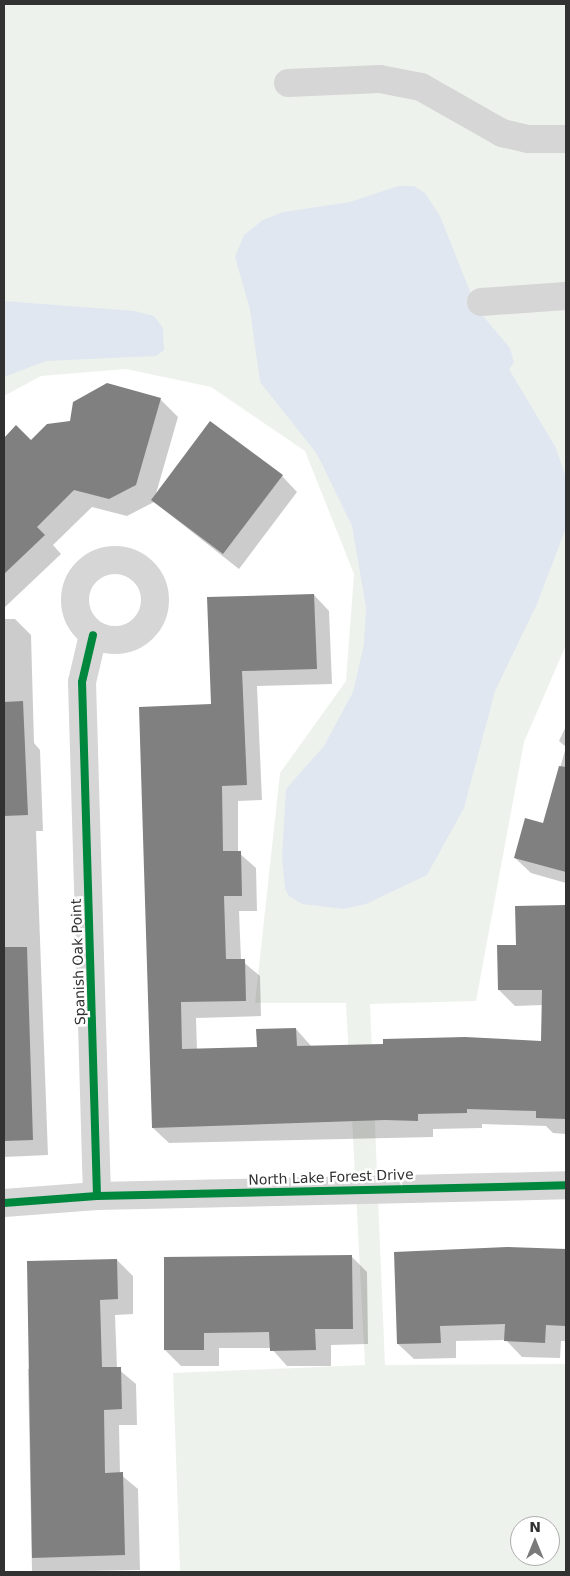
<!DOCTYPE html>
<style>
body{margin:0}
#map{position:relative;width:570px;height:1576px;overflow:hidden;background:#fff;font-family:"DejaVu Sans",sans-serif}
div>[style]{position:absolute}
.green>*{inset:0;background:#eef2ec}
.water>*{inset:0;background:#e0e7f0}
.shadow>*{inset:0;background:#0003}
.building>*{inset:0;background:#808080}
.minor>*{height:28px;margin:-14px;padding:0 14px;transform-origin:14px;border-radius:14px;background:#d6d6d6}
.minor>.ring{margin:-14px;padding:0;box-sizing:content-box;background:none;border:28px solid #d6d6d6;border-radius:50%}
.cycleway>*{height:8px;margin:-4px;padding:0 4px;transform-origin:4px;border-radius:4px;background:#00873e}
span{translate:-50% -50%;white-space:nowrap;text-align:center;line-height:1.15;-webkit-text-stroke:5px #fff;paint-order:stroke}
.street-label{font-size:14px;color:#323232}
.frame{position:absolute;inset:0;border:5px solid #323232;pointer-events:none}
.north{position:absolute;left:510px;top:1516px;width:50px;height:50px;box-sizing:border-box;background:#fff;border:1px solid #adadad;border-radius:50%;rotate:0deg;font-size:14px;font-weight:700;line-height:20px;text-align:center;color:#323232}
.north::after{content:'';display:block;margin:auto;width:18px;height:22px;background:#7a7a7a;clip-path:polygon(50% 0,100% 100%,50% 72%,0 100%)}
</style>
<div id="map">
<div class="green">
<i style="clip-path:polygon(evenodd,4px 4px,566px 4px,566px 645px,524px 742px,476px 1001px,370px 1004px,385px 1365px,566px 1364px,566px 1572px,180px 1572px,173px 1373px,365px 1365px,346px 1003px,255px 1003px,280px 773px,346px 681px,354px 574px,305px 451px,211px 387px,126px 369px,41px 376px,4px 396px,4px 4px,520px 1526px,550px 1526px,550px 1556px,520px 1556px,520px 1526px)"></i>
</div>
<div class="water">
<i style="clip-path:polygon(398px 186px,414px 186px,425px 193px,440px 216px,477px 309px,510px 348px,514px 363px,509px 369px,556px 448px,566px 478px,566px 528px,537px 604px,495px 691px,464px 808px,427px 875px,366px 904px,344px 909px,302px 904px,289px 896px,285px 889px,282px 856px,286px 789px,324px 746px,353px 692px,364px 644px,366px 607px,352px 526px,317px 454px,260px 382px,250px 310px,235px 257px,244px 235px,263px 220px,283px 212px,350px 202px)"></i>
<i style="clip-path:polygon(4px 301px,135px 311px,154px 316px,163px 328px,164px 350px,156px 356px,46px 361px,4px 377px)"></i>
</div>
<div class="shadow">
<i style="clip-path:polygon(160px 399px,178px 417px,155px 497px,282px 476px,297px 492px,239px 569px,154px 502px,127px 516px,92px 507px,53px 545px,61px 554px,4px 608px,4px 439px,16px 427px,31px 442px,71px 422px)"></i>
<i style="clip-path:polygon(314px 595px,329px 611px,332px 684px,257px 686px,262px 800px,238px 801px,238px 852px,256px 868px,257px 911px,239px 911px,241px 960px,260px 976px,261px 1016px,196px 1018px,197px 1050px,258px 1049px,296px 1029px,312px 1047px,543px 1042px,543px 1005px,515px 1006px,499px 990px,517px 947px,517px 907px,566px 907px,566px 1134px,553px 1133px,546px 1126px,482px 1124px,482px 1128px,433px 1129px,433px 1137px,169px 1143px,153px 1128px,212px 705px,208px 598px)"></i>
<i style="clip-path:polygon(4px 619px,15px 619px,31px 635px,34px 743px,40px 750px,43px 831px,36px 831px,48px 1155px,4px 1157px)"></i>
<i style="clip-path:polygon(566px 726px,566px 883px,531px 873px,515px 858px,544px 824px,566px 747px,559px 741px)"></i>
<i style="clip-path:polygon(507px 1248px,566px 1250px,566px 1341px,561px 1341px,560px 1358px,522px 1357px,506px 1340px,456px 1341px,456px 1358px,414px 1359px,398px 1344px)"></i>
<i style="clip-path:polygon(351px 1256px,367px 1272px,368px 1344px,331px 1345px,331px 1366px,287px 1366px,271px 1348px,219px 1348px,219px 1366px,181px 1366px,165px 1350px)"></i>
<i style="clip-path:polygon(117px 1260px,133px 1276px,133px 1314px,115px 1315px,117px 1368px,136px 1384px,137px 1425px,119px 1425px,120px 1474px,138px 1489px,140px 1570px,32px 1572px,28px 1369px,31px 1369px)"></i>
</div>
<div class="building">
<i style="clip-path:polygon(107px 383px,161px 398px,136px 485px,109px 499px,74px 490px,37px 527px,45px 535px,4px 574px,4px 438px,16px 425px,31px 440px,47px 424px,70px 421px,73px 402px)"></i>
<i style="clip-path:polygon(210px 421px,283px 475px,223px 554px,151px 500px)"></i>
<i style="clip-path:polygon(314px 594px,317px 669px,242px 671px,247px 785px,222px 786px,223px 851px,241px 851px,242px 896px,224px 896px,226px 959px,245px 959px,246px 1001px,181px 1002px,182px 1049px,257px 1047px,256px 1029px,296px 1028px,297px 1046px,383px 1044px,383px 1039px,465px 1037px,541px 1041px,542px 990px,498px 990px,497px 945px,516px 945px,515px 906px,566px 905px,566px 1119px,536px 1118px,536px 1111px,467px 1109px,467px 1113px,418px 1114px,418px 1121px,385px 1120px,152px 1128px,139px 707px,211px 704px,207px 597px)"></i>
<i style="clip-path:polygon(23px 701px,28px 815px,4px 816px,4px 702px)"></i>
<i style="clip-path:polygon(559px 766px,566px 767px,566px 872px,514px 858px,525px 818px,543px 823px)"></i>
<i style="clip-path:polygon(4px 947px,27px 947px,33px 1140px,4px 1141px)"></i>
<i style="clip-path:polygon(507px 1247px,566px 1249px,566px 1326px,546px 1325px,545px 1343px,504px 1341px,505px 1324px,440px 1326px,441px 1343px,397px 1344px,394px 1252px)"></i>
<i style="clip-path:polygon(352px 1255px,353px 1329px,315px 1329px,316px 1350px,270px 1351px,269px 1332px,204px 1333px,204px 1350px,164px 1350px,164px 1257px)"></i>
<i style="clip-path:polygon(117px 1259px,118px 1299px,100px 1300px,102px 1367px,121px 1367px,122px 1409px,104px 1410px,105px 1473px,123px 1472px,125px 1555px,32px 1558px,27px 1261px)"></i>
</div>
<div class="minor">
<i style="left:288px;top:83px;width:92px;rotate:-2.5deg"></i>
<i style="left:380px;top:79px;width:42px;rotate:11deg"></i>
<i style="left:421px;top:87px;width:93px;rotate:29.6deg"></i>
<i style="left:502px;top:133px;width:27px;rotate:13deg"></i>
<i style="left:528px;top:139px;width:38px"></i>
<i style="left:481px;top:302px;width:85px;rotate:-4deg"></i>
<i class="ring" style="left:75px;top:560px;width:52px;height:52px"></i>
<i style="left:97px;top:1196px;width:469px;rotate:-1.3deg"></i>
<i style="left:4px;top:1203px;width:93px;rotate:-4.3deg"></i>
<i style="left:97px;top:1196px;width:514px;rotate:-91.67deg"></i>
<i style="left:82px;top:682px;width:48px;rotate:-76.8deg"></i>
</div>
<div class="cycleway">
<i style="left:97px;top:1196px;width:469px;rotate:-1.3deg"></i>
<i style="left:4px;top:1203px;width:93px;rotate:-4.3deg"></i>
<i style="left:97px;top:1196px;width:514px;rotate:-91.67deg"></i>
<i style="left:82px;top:682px;width:48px;rotate:-76.8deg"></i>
</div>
<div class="street-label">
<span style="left:78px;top:962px;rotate:-92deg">Spanish Oak Point</span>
<span style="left:331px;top:1177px;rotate:-2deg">North Lake Forest Drive</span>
</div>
<div class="frame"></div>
<div class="north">N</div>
</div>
